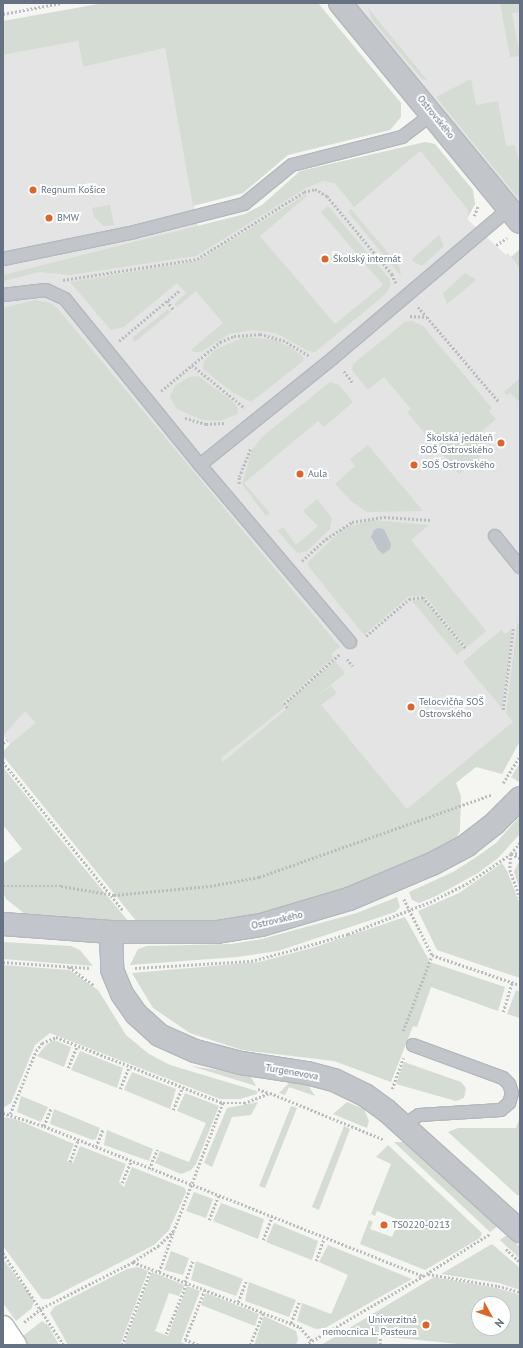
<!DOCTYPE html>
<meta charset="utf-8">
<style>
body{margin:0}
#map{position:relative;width:523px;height:1348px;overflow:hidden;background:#f5f5f2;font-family:"PT Sans",sans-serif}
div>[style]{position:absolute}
.built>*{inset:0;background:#e3e4e3}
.green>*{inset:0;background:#d5dcd3}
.water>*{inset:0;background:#bbc5ca}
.path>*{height:2.5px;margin-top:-1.25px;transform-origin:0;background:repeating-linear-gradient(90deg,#babcbf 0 2px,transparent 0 4px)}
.roads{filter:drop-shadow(1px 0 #b4b9be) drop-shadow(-1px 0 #b4b9be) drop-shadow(0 1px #b4b9be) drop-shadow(0 -1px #b4b9be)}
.lane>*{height:12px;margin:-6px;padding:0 6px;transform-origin:6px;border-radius:6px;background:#c2c5c9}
.street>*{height:22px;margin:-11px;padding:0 11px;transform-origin:11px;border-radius:11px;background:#c2c5c9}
.secondary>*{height:22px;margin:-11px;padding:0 11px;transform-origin:11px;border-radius:11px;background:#fff}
.dots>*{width:11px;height:11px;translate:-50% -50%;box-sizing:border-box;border:2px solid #fff;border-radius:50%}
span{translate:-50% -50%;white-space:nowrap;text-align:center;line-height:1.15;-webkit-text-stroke:4px #fff;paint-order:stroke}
.street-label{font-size:10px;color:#647283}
.poi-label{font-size:10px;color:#647283}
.left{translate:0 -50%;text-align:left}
.right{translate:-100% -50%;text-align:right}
.frame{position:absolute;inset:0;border:4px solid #647283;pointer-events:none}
.north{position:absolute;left:471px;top:1296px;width:40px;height:40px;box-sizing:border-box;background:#fff;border:1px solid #c1c7cd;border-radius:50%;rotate:130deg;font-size:11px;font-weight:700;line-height:16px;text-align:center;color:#647283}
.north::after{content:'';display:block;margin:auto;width:14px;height:18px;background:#e26424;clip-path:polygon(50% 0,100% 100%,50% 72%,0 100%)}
</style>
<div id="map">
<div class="built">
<i style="clip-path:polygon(347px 3px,520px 3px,520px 222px)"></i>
<i style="clip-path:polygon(78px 41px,83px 67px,165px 48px,198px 228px,254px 215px,306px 171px,419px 150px,468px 210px,468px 220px,506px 255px,508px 253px,520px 269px,520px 741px,476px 765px,411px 814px,125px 886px,3px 735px,3px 55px)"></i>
</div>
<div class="green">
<i style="clip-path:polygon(104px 3px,318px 3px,401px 103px,401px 117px,390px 130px,288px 155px,243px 193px,193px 206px,165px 48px,83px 67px,78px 41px,3px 55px,3px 21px)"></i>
<i style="clip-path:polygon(500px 3px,520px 3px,520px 12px,512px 13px,520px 56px,510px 57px)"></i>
<i style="clip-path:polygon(368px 8px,427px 80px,422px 79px,372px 20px)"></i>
<i style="clip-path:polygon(471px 79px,476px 105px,498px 101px,506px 146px,515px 145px,520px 167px,520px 200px,436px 97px)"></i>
<i style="clip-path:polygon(425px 142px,435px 144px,473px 190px,475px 204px,468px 217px,468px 210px,420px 151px,354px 207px,335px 183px,323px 181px,306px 188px,196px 256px,70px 275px,40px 272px,3px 281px,3px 275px,245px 214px,262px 205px,300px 171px)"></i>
<i style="clip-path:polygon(305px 195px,308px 195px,260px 236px,335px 324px,383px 285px,321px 212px,328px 206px,388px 277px,391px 284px,387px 293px,315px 352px,308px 351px,276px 333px,252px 330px,229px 334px,201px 352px,194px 352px,191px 350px,223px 323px,196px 291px,177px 307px,174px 304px,186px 293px,177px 283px,124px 327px,111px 330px,70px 282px,198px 261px)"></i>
<i style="clip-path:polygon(110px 205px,114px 225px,104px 226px,94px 217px,92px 208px)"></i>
<i style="clip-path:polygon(351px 209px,399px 266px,401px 276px,348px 212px)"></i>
<i style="clip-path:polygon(439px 235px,444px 246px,422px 266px,411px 260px)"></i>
<i style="clip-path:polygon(520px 249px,520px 269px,511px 257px)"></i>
<i style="clip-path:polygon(465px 273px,476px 280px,447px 304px,443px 293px)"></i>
<i style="clip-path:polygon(35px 300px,50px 303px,57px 308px,340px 647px,331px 654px,333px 658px,282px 703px,285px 707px,221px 758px,223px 762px,289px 707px,287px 703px,335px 661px,345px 673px,317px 696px,331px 686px,337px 693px,321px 705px,407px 809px,513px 722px,506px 713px,517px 625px,520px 621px,520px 741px,502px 774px,476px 767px,456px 783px,461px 796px,460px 831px,455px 840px,441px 853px,306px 904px,221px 922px,137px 922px,3px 756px,3px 752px,10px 744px,36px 723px,25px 711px,3px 736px,3px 308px)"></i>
<i style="clip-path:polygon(168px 309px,171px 312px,135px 342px,132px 338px)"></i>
<i style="clip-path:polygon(412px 321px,423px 326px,492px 408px,489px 411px,496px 419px,476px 436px,488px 450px,459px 474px,407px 412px,411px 409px,384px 377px,368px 390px,352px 370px,353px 364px,405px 322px)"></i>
<i style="clip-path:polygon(244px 337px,275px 340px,292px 348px,304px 358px,302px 362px,251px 402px,232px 392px,203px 369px,204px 361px,215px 350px)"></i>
<i style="clip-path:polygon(198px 376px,232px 401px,238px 408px,237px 414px,220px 421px,202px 420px,177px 409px,170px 397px,175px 386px,189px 377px)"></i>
<i style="clip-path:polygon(520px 378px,520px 399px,518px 401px,510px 393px,507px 395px,504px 392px)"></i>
<i style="clip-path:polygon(330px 382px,339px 385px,353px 402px,324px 427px,318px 421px,244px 483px,270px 513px,266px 516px,242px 484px,252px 450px,262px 437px)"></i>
<i style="clip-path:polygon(368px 445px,423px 511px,367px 512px,352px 502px,335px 484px,355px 466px,350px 459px)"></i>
<i style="clip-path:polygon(317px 499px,332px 518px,330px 529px,306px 552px,297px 553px,278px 531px,283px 527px,296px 545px,318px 526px,303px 511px)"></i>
<i style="clip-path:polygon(evenodd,372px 520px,429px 525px,411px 540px,486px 631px,467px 647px,424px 595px,408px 597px,364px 635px,309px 567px,308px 562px,344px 528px,372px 520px,378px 528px,384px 529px,391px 544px,379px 552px,372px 541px,372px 534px,378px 528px)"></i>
<i style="clip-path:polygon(423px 599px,464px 649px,457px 655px,412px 601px)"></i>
<i style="clip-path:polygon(512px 629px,502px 708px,463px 662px,501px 630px,505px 634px)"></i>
<i style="clip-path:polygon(520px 763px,520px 781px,519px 782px,511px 777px)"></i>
<i style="clip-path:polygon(3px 767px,79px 862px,129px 922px,30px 918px,6px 899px,3px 892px,4px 863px,22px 849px,3px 825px)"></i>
<i style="clip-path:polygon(520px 816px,520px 834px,498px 858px,478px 873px,436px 896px,419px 903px,412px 900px,409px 892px,453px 872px,475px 858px,496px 843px)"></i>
<i style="clip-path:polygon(502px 863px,507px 871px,520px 904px,520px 978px,437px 950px,418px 911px,459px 893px)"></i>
<i style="clip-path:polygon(518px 863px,520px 864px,520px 891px,514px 872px)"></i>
<i style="clip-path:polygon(397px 897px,400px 907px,395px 912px,278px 951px,237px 957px,130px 965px,138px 949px,147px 946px,231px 944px,262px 939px,357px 913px)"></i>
<i style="clip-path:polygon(405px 917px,430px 962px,505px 987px,498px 1011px,431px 987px,417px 1027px,413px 1026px,391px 1082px,334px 1061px,242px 1050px,190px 1033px,153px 1008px,132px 973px,259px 962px,312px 948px)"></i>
<i style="clip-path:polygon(3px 942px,71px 946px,80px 950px,93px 966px,3px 959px)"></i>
<i style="clip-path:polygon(3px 965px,69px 970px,98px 990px,126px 1035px,149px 1054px,170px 1065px,257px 1091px,257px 1094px,240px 1099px,220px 1099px,50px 1033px,35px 1045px,11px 1103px,3px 1108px)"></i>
<i style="clip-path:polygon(516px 990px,520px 992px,520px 1018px,507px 1014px)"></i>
<i style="clip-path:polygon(54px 1040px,71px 1047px,64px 1067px,37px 1056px,46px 1045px)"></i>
<i style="clip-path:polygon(80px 1051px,123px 1068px,117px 1088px,71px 1070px)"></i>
<i style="clip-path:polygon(404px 1062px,461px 1082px,466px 1088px,464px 1098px,456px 1101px,396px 1084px)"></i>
<i style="clip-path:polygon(191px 1066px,250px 1075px,256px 1086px)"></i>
<i style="clip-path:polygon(132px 1072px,176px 1089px,170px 1109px,124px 1090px)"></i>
<i style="clip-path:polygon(299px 1082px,308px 1085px,315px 1096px,289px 1087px,285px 1095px,279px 1093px,289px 1083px)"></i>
<i style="clip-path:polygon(185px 1093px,219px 1106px,196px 1164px,191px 1170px,181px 1174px,155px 1163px,160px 1151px,189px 1162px,206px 1123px,177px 1111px)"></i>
<i style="clip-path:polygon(21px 1096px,48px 1107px,41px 1122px,17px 1112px)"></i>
<i style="clip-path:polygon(258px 1102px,251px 1115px,232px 1117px,212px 1167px,204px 1163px,227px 1108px)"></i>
<i style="clip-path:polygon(347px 1102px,364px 1109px,369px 1121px,367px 1128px,333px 1114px)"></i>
<i style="clip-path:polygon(291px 1106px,297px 1108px,265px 1188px,259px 1186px)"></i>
<i style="clip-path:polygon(54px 1109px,100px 1128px,96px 1139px,93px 1140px,50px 1124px)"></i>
<i style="clip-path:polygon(3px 1117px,15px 1119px,74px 1144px,67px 1161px,73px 1163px,80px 1146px,126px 1164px,119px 1182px,124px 1187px,132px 1167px,185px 1188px,186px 1192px,169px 1230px,154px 1245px,49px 1299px,42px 1299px,3px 1246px)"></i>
<i style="clip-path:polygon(520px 1117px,520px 1195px,517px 1195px,448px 1132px,458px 1128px,516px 1128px)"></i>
<i style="clip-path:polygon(344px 1126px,350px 1129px,319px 1210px,312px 1207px)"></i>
<i style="clip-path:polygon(107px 1130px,153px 1149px,149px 1161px,104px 1145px)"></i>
<i style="clip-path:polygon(394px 1142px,407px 1142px,498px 1226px,490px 1232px)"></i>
<i style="clip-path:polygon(388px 1145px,482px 1233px,480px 1238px,425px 1270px,360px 1244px,369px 1220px,373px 1222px,370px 1229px,392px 1237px,399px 1220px,377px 1211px,375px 1216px,371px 1214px,391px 1164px,376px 1157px)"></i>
<i style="clip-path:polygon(194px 1192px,213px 1199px,206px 1218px,186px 1211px)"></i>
<i style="clip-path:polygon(221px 1203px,264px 1219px,258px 1239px,213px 1221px)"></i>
<i style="clip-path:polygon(274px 1223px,318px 1241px,312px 1260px,266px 1242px)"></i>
<i style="clip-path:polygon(507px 1235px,520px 1247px,520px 1259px,500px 1240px)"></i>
<i style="clip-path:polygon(492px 1244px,520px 1268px,520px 1290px,499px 1283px,441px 1274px)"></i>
<i style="clip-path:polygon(328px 1245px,412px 1279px,325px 1328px,316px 1329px,297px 1321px,302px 1303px,331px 1314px,348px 1275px,319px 1262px)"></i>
<i style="clip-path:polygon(171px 1251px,189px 1258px,183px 1275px,164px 1270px)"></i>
<i style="clip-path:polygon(3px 1259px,34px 1300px,32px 1308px,16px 1321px,3px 1303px)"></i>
<i style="clip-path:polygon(196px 1261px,243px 1279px,236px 1296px,191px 1280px)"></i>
<i style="clip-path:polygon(138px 1267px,148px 1271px,120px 1345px,68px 1345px,50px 1313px,54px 1307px,127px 1269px)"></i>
<i style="clip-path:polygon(152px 1272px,184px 1285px,179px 1296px,169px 1293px,155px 1331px,168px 1336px,187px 1286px,200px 1291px,181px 1342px,188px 1345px,124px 1345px)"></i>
<i style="clip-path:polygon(evenodd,434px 1277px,497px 1288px,520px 1295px,520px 1345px,469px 1345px,378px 1336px,377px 1345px,321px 1345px,434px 1277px,479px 1304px,503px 1304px,503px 1328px,479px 1328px,479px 1304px)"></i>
<i style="clip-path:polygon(249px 1282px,296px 1300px,289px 1317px,245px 1301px)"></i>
<i style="clip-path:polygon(206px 1293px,259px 1314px,255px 1326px,201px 1305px)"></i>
<i style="clip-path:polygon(264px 1316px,296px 1331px,298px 1339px,296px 1345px,254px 1345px)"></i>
<i style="clip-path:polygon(42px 1321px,48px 1325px,59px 1345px,29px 1345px,23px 1336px)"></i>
</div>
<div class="water">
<i style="clip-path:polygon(378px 528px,384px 529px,391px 544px,390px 549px,383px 554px,378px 550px,371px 537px,374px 530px)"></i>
</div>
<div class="path">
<i style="left:3px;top:14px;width:59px;rotate:-10.7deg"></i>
<i style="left:474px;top:216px;width:11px;rotate:-68deg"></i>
<i style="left:496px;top:245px;width:13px;rotate:-32deg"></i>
<i style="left:63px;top:280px;width:136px;rotate:-8.9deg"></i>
<i style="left:197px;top:259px;width:126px;rotate:-32.1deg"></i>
<i style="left:304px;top:192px;width:11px;rotate:-15deg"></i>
<i style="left:315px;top:189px;width:14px;rotate:30deg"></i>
<i style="left:327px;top:196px;width:102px;rotate:50.2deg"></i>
<i style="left:392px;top:274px;width:10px;rotate:66deg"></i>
<i style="left:167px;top:301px;width:11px;rotate:52deg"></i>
<i style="left:418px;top:307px;width:12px;rotate:48deg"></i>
<i style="left:410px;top:316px;width:17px;rotate:3deg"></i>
<i style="left:427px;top:317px;width:111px;rotate:49.7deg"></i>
<i style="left:119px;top:341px;width:80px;rotate:-39.9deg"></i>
<i style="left:192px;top:365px;width:68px;rotate:39.1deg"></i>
<i style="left:344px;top:371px;width:15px;rotate:53deg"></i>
<i style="left:161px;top:391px;width:77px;rotate:-39.7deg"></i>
<i style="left:220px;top:342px;width:15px;rotate:-23deg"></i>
<i style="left:234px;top:336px;width:26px;rotate:-4deg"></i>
<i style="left:260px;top:334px;width:24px;rotate:15deg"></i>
<i style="left:283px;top:340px;width:31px;rotate:31deg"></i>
<i style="left:185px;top:418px;width:22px;rotate:16deg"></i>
<i style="left:206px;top:424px;width:19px;rotate:-3deg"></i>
<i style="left:239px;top:484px;width:7px;rotate:-90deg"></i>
<i style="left:239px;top:477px;width:31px;rotate:-68deg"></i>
<i style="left:302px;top:561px;width:33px;rotate:-43deg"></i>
<i style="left:326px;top:539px;width:31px;rotate:-33deg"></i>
<i style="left:352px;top:522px;width:32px;rotate:-9deg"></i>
<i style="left:384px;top:517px;width:47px;rotate:3.7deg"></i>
<i style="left:366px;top:636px;width:57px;rotate:-40.7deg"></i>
<i style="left:409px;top:599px;width:14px;rotate:-8deg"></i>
<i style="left:423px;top:597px;width:67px;rotate:49.9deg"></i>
<i style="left:347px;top:659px;width:9px;rotate:49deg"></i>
<i style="left:287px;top:708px;width:5px;rotate:-127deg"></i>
<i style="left:284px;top:704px;width:75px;rotate:-41.8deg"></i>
<i style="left:503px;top:710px;width:83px;rotate:-83deg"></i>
<i style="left:3px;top:743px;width:5px;rotate:-37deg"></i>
<i style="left:3px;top:762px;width:191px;rotate:51deg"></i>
<i style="left:503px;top:783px;width:32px;rotate:-58deg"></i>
<i style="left:520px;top:843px;width:14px;rotate:129deg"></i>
<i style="left:511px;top:854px;width:9px;rotate:-6deg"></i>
<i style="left:511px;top:854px;width:16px;rotate:94deg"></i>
<i style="left:510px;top:870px;width:29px;rotate:70deg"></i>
<i style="left:3px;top:886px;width:58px"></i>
<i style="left:61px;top:886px;width:54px;rotate:9.6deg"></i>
<i style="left:114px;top:895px;width:96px;rotate:-5.4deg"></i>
<i style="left:210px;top:886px;width:50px;rotate:-10.4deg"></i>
<i style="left:259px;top:877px;width:246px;rotate:-19.5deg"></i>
<i style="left:404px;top:899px;width:63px;rotate:63.4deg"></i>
<i style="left:432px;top:955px;width:93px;rotate:18.8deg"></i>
<i style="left:3px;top:962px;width:87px;rotate:3.9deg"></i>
<i style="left:69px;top:967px;width:31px;rotate:36deg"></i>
<i style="left:135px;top:968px;width:116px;rotate:-3.5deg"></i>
<i style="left:251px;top:961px;width:47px;rotate:-14.9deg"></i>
<i style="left:296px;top:949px;width:54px;rotate:-16.1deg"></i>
<i style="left:348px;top:934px;width:88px;rotate:-21.3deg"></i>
<i style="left:430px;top:902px;width:40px;rotate:-26.6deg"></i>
<i style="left:466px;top:884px;width:54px;rotate:-33.7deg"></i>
<i style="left:511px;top:854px;width:10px;rotate:24deg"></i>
<i style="left:503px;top:1012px;width:30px;rotate:-73deg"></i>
<i style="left:403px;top:1031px;width:81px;rotate:-69.1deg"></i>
<i style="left:68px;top:1068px;width:24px;rotate:-68deg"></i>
<i style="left:120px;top:1089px;width:24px;rotate:-68deg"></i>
<i style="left:258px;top:1089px;width:12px;rotate:20deg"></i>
<i style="left:392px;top:1089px;width:33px;rotate:-70deg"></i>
<i style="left:223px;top:1103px;width:21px"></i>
<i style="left:244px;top:1103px;width:28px;rotate:-21deg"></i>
<i style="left:270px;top:1093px;width:124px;rotate:22.2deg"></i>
<i style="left:173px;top:1110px;width:24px;rotate:-68deg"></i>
<i style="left:3px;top:1113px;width:43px;rotate:17.6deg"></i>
<i style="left:44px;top:1126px;width:408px;rotate:21.6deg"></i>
<i style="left:10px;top:1114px;width:68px;rotate:-67.6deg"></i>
<i style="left:36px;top:1051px;width:10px;rotate:-53deg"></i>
<i style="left:42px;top:1043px;width:15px;rotate:-23deg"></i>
<i style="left:56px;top:1037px;width:180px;rotate:21.6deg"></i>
<i style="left:223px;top:1103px;width:137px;rotate:110.9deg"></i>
<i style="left:174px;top:1231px;width:21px;rotate:135deg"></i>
<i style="left:159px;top:1246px;width:31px;rotate:148deg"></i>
<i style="left:44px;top:1126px;width:19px;rotate:-69deg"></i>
<i style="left:96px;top:1147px;width:19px;rotate:-69deg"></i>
<i style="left:70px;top:1162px;width:23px;rotate:-70deg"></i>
<i style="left:149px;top:1169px;width:21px;rotate:-67deg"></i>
<i style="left:122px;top:1183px;width:24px;rotate:-68deg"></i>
<i style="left:209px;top:1220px;width:26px;rotate:-69deg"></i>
<i style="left:263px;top:1240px;width:25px;rotate:-69deg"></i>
<i style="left:506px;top:1249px;width:19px;rotate:43deg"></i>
<i style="left:3px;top:1253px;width:110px;rotate:56.5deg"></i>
<i style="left:316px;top:1261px;width:24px;rotate:-71deg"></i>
<i style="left:159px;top:1272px;width:41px;rotate:-70.3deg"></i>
<i style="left:428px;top:1274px;width:71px;rotate:9.7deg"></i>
<i style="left:498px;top:1286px;width:23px;rotate:15deg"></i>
<i style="left:185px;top:1282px;width:23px;rotate:-70deg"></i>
<i style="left:238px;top:1302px;width:22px;rotate:-69deg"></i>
<i style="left:24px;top:1322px;width:23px;rotate:-38deg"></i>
<i style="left:42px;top:1308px;width:102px;rotate:-26.8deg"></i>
<i style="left:133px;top:1262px;width:179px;rotate:21.3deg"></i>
<i style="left:300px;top:1327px;width:18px;rotate:49deg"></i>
<i style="left:291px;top:1323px;width:22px;rotate:-69deg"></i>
<i style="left:166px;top:1334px;width:56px;rotate:-68deg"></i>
<i style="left:122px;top:1345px;width:81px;rotate:-69.1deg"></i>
<i style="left:198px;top:1345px;width:14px;rotate:-159deg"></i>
<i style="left:185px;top:1340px;width:55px;rotate:-68.6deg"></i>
<i style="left:250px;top:1345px;width:35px;rotate:-68deg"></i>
<i style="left:305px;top:1345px;width:137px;rotate:-30.3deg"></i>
<i style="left:423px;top:1276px;width:80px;rotate:-32.3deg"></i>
<i style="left:380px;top:1345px;width:7px;rotate:-90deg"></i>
</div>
<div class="roads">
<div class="lane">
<i style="left:3px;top:259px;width:134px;rotate:-11.6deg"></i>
<i style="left:134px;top:232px;width:114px;rotate:-14.3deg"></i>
<i style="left:244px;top:204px;width:62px;rotate:-39.1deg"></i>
<i style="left:292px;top:165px;width:114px;rotate:-14.3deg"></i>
<i style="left:402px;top:137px;width:39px;rotate:-37deg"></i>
<i style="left:3px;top:295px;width:43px;rotate:-6.6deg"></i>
<i style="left:46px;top:290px;width:21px;rotate:25deg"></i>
<i style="left:65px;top:299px;width:214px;rotate:50.9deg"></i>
<i style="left:200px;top:465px;width:171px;rotate:-38.8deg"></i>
<i style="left:333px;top:358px;width:231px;rotate:-40.3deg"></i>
<i style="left:200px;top:465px;width:232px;rotate:49.7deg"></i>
<i style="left:495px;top:536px;width:40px;rotate:51deg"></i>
<i style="left:404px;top:1125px;width:18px;rotate:-34deg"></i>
<i style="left:419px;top:1115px;width:82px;rotate:-3.5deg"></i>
<i style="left:501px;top:1110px;width:11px;rotate:-41deg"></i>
<i style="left:509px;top:1103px;width:10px;rotate:-73deg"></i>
<i style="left:512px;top:1093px;width:9px;rotate:-108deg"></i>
<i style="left:509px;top:1084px;width:8px;rotate:-135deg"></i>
<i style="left:503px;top:1078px;width:96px;rotate:-159.9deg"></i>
</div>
<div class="street">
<i style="left:340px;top:3px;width:283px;rotate:50.6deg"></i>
<i style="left:3px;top:924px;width:108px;rotate:4.2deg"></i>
<i style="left:111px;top:932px;width:106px"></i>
<i style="left:217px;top:932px;width:45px;rotate:-9deg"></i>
<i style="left:261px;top:925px;width:92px;rotate:-16.5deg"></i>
<i style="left:349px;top:899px;width:90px;rotate:-22.9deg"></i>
<i style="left:432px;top:864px;width:40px;rotate:-28deg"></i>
<i style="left:467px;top:845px;width:36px;rotate:-38deg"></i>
<i style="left:495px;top:823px;width:35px;rotate:-45deg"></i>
<i style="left:111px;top:932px;width:38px;rotate:88deg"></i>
<i style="left:112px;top:970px;width:26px;rotate:67deg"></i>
<i style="left:122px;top:994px;width:24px;rotate:55deg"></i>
<i style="left:136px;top:1014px;width:31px;rotate:42deg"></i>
<i style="left:159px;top:1035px;width:39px;rotate:24deg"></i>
<i style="left:195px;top:1051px;width:48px;rotate:14.6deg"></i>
<i style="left:241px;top:1063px;width:67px;rotate:8.6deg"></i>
<i style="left:307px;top:1073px;width:28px;rotate:15deg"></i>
<i style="left:334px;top:1080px;width:34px;rotate:26deg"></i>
<i style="left:365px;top:1095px;width:27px;rotate:36deg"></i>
<i style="left:387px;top:1111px;width:179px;rotate:42.1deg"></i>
</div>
<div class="secondary">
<i style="left:3px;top:1327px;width:22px;rotate:56deg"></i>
</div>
</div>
<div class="dots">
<i style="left:33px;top:190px;background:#e26424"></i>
<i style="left:49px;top:218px;background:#e26424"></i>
<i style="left:325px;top:259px;background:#e26424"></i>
<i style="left:501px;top:443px;background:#e26424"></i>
<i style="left:414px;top:465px;background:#e26424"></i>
<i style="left:300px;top:474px;background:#e26424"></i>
<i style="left:411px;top:707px;background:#e26424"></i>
<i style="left:384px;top:1225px;background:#e26424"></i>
<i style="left:426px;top:1325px;background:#e26424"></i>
</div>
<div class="street-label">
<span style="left:436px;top:117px;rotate:51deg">Ostrovského</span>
<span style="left:277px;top:920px;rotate:-13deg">Ostrovského</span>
<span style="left:292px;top:1072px;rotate:10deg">Turgenevova</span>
</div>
<div class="poi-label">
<span class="left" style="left:41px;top:190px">Regnum Košice</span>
<span class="left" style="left:57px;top:218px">BMW</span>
<span class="left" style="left:333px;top:259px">Školský internát</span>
<span class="right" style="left:493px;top:443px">Školská jedáleň<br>SOŠ Ostrovského</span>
<span class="left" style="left:422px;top:465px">SOŠ Ostrovského</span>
<span class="left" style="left:308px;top:474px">Aula</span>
<span class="left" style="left:419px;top:707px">Telocvičňa SOŠ<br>Ostrovského</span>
<span class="left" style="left:392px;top:1225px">TS0220-0213</span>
<span class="right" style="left:417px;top:1325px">Univerzitná<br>nemocnica L. Pasteura</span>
</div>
<div class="frame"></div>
<div class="north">N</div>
</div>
